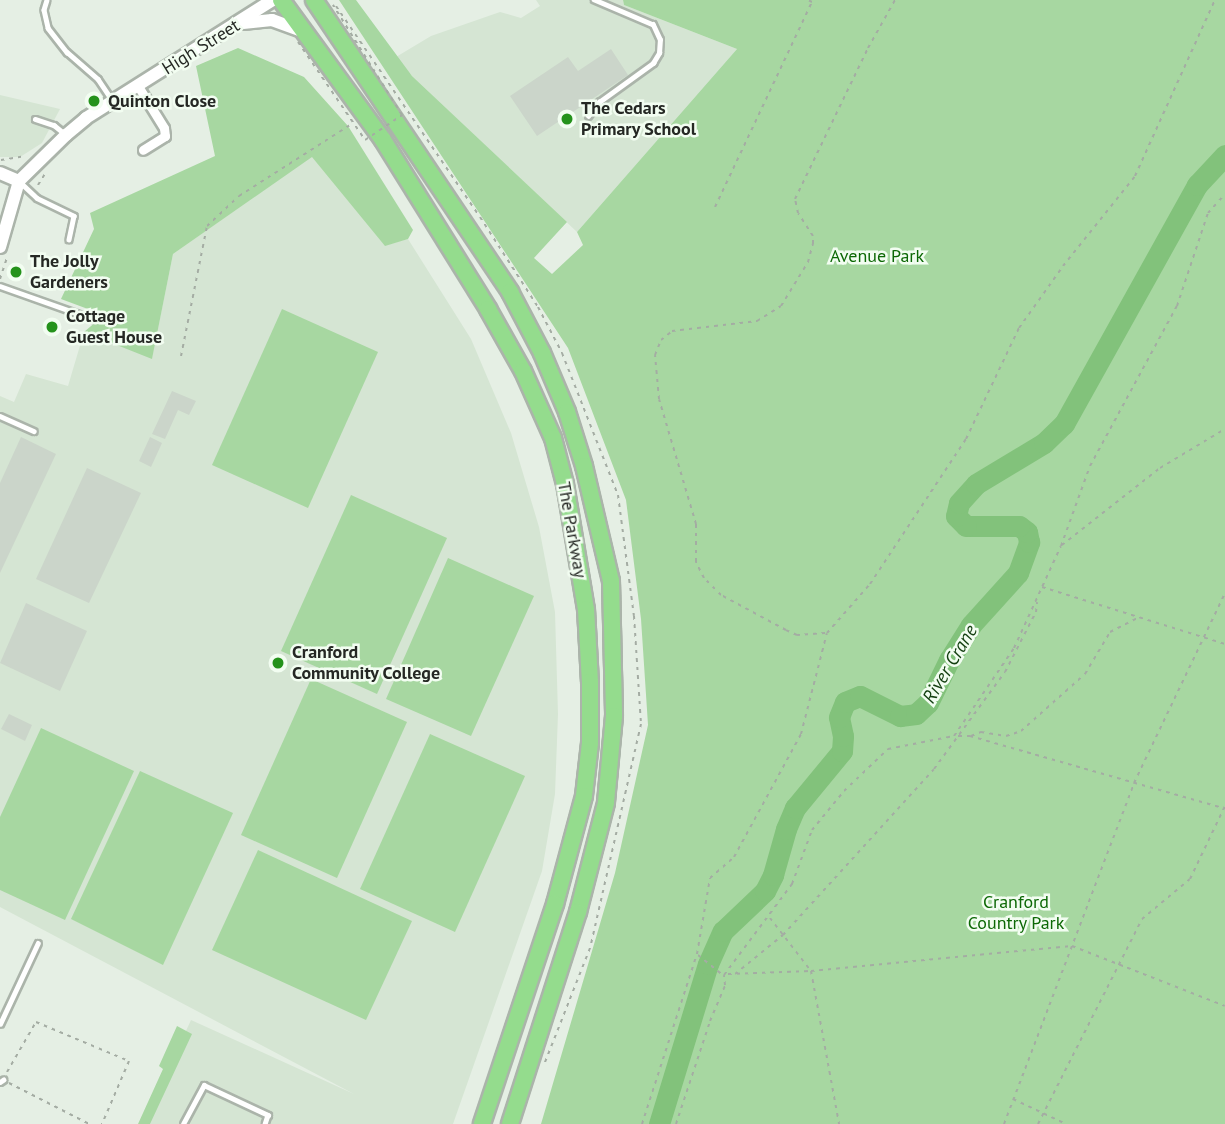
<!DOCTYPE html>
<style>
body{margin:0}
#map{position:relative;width:1225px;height:1124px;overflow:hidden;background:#e5efe4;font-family:"PT Sans",sans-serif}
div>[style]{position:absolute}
.built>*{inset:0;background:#d5e5d3}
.green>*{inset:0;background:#a7d7a1}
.river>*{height:21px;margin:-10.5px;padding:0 10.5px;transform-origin:10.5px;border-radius:10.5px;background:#82c27b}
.building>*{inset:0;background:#cbd5ca}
.path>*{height:2px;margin-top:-1px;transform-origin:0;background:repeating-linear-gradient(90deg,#a4aca3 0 3.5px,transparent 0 8.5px)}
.roads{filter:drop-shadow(2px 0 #abb4aa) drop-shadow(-2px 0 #abb4aa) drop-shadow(0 2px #abb4aa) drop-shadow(0 -2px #abb4aa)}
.lane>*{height:4.5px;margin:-2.25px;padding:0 2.25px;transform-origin:2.25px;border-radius:2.25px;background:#fff}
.street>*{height:9px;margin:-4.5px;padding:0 4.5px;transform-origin:4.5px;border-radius:4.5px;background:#fff}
.secondary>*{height:12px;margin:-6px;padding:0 6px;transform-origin:6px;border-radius:6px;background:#fff}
.highway>*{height:16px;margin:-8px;padding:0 8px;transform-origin:8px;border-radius:8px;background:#94dc8d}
.path-bridge>*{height:2px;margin-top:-1px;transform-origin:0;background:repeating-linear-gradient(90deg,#a4aca3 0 3.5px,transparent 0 8.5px)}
.dots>*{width:19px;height:19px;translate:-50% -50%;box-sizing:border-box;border:4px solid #f2fdf1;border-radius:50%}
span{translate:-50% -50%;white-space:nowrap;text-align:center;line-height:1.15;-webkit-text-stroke:5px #f2fdf1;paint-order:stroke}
.street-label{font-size:18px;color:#252824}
.poi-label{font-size:18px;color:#252824;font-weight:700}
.left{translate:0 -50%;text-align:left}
.park-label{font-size:18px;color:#0c6805}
.water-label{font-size:19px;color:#133f10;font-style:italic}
</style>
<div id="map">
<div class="built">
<i style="clip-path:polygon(536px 0,623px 0,624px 5px,737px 49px,577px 232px,412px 76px,396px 57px,431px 36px,500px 12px,521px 18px,540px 6px)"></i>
<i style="clip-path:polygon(0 95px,60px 109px,42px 143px,20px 157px,0 157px)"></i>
<i style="clip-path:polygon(312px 156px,385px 245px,408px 239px,471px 339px,511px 433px,539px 527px,555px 612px,558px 714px,555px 794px,542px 871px,453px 1124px,143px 1124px,191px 1020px,354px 1094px,0 907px,0 396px,14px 402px,26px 374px,68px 386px,84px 332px,152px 358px,173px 254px)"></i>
</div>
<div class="green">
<i style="clip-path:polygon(339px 0,356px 0,412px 76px,567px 222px,534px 258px,552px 274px,583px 245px,577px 232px,737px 49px,624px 5px,623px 0,1225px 0,1225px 1124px,541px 1124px,615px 873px,648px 725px,641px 619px,626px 500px,568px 348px)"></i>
<i style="clip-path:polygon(238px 48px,304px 77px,348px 126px,413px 230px,408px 239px,385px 246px,312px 157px,173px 254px,152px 359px,84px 332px,104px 315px,61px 299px,94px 229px,90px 213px,215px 156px,196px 66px)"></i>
<i style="clip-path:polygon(282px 309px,378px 352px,308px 508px,212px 465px)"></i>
<i style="clip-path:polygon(351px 495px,447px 538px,377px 694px,281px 651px)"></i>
<i style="clip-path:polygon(448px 558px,534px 596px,471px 736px,386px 699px)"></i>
<i style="clip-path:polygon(311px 679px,407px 722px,337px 878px,241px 835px)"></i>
<i style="clip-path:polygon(41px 728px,134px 771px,65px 920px,0 890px,0 817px)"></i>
<i style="clip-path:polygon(430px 734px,525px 776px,455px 932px,360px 889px)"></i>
<i style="clip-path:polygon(140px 771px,233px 813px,163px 965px,71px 919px)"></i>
<i style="clip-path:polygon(258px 850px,412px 921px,366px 1020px,212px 950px)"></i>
<i style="clip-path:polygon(177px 1026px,192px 1034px,150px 1124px,138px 1124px,163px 1069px,159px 1066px)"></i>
</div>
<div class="river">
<i style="left:659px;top:1124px;width:167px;rotate:-73deg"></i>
<i style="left:708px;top:964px;width:36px;rotate:-66deg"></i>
<i style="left:723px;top:931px;width:58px;rotate:-43.6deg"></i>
<i style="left:765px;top:891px;width:18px;rotate:-63deg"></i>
<i style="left:773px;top:875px;width:48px;rotate:-74.2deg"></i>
<i style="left:786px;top:829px;width:23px;rotate:-67deg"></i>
<i style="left:795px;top:808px;width:74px;rotate:-50.5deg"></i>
<i style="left:842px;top:751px;width:15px;rotate:-86deg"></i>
<i style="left:843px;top:736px;width:19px;rotate:-102deg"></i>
<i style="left:839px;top:717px;width:16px;rotate:-68deg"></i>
<i style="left:845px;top:702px;width:16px;rotate:-22deg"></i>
<i style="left:860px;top:696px;width:45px;rotate:26.6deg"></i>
<i style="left:900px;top:716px;width:16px;rotate:-7deg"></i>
<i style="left:916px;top:714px;width:16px;rotate:-43deg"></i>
<i style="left:928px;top:703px;width:48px;rotate:-64deg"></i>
<i style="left:949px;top:660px;width:41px;rotate:-57.8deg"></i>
<i style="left:971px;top:625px;width:70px;rotate:-47.9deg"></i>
<i style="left:1018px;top:573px;width:33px;rotate:-70deg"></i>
<i style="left:1029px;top:542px;width:10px;rotate:-101deg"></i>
<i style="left:1027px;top:532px;width:10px;rotate:-143deg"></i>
<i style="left:1019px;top:526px;width:53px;rotate:180deg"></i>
<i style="left:966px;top:526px;width:14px;rotate:-135deg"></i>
<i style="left:956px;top:516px;width:13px;rotate:-77deg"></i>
<i style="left:959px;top:503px;width:25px;rotate:-48deg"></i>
<i style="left:976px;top:484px;width:79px;rotate:-31.1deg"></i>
<i style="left:1044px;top:443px;width:28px;rotate:-44deg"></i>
<i style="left:1064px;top:424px;width:274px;rotate:-60.9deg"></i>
<i style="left:1197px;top:185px;width:41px;rotate:-47deg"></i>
</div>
<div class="building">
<i style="clip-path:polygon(611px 49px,628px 75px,537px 136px,510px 96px,568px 57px,578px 71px)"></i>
<i style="clip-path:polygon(172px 391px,196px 401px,189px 415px,178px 410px,165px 439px,152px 434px)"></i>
<i style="clip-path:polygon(21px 437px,56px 454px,0 573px,0 483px)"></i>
<i style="clip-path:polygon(150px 437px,162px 443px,151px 467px,139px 461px)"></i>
<i style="clip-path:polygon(87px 468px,141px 493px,89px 603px,36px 579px)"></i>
<i style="clip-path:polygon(26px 603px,87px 631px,60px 691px,0 663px)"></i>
<i style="clip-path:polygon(9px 714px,32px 725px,25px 741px,1px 729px)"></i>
</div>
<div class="path">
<i style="left:336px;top:6px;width:255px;rotate:55.7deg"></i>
<i style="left:480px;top:217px;width:107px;rotate:57.2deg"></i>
<i style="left:538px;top:307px;width:52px;rotate:62.4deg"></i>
<i style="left:562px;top:353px;width:153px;rotate:68.5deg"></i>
<i style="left:618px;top:495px;width:122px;rotate:82.5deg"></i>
<i style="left:634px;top:616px;width:108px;rotate:86.3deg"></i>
<i style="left:641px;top:724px;width:230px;rotate:102.8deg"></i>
<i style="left:590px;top:948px;width:126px;rotate:111.5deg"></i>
<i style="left:1px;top:160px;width:25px;rotate:-9deg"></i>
<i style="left:38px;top:185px;width:15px;rotate:-58deg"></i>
<i style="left:715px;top:207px;width:227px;rotate:-64.7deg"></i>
<i style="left:812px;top:2px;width:4px;rotate:-153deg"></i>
<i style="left:0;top:279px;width:22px;rotate:-72deg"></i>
<i style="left:181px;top:356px;width:133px;rotate:-78.7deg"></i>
<i style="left:207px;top:226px;width:44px;rotate:-43.2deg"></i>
<i style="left:239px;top:196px;width:135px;rotate:-32.6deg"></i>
<i style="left:1062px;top:545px;width:125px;rotate:-38.2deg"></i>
<i style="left:1160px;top:468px;width:76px;rotate:-31deg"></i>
<i style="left:1042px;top:587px;width:192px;rotate:17.3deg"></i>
<i style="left:825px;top:633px;width:28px;rotate:176deg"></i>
<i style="left:797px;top:635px;width:12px;rotate:-156deg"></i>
<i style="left:786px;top:630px;width:74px;rotate:-151.7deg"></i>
<i style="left:721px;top:595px;width:24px;rotate:-135deg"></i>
<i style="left:704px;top:578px;width:18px;rotate:-117deg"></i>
<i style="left:696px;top:562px;width:38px;rotate:-90deg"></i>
<i style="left:696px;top:524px;width:130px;rotate:-106.5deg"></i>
<i style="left:659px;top:399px;width:44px;rotate:-95.2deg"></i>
<i style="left:655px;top:355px;width:16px;rotate:-68deg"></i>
<i style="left:661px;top:340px;width:14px;rotate:-39deg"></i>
<i style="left:672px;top:331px;width:86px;rotate:-6.7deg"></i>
<i style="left:757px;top:321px;width:28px;rotate:-32deg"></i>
<i style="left:781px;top:306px;width:52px;rotate:-58.5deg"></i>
<i style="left:808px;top:262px;width:20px;rotate:-75deg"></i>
<i style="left:813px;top:243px;width:7px;rotate:-90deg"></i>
<i style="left:813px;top:236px;width:27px;rotate:-123deg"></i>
<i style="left:798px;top:213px;width:14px;rotate:-102deg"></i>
<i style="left:795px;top:199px;width:168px;rotate:-64.2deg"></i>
<i style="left:868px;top:48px;width:55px;rotate:-60.6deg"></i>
<i style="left:958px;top:736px;width:12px"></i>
<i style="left:970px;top:736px;width:263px;rotate:15.9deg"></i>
<i style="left:971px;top:736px;width:11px;rotate:-22deg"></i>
<i style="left:981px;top:732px;width:25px;rotate:9deg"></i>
<i style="left:1006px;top:736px;width:16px;rotate:-18deg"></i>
<i style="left:1021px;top:731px;width:86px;rotate:-41.7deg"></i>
<i style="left:1085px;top:674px;width:49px;rotate:-59.2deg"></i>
<i style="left:1110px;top:632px;width:30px;rotate:-27deg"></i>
<i style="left:770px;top:918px;width:67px;rotate:52.3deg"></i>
<i style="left:811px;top:971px;width:156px;rotate:79.6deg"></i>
<i style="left:698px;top:955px;width:32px;rotate:39deg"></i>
<i style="left:728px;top:974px;width:83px;rotate:-2.1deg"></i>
<i style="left:811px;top:971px;width:262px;rotate:-5.5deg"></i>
<i style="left:1072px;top:946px;width:164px;rotate:21.4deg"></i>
<i style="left:735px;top:974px;width:62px;rotate:-39.1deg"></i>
<i style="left:783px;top:935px;width:224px;rotate:-47.7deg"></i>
<i style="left:934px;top:769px;width:120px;rotate:-53.8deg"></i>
<i style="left:1005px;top:672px;width:68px;rotate:-62.7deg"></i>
<i style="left:1036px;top:612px;width:10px;rotate:-84deg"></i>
<i style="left:7px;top:1072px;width:58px;rotate:-59.9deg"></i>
<i style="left:36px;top:1022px;width:101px;rotate:22.8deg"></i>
<i style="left:129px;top:1061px;width:69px;rotate:113.2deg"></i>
<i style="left:9px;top:1083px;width:90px;rotate:27.1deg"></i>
<i style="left:1013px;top:1099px;width:59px;rotate:25.3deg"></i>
<i style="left:642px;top:1124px;width:179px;rotate:-72.1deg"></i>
<i style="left:697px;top:954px;width:77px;rotate:-80.3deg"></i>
<i style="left:710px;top:878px;width:32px;rotate:-41deg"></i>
<i style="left:734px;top:857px;width:140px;rotate:-61.4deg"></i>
<i style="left:801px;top:734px;width:104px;rotate:-75.6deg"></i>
<i style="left:827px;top:633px;width:65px;rotate:-48.7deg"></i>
<i style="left:870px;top:584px;width:174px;rotate:-56.5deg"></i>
<i style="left:966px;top:439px;width:123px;rotate:-64.5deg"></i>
<i style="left:1019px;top:328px;width:76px;rotate:-54.6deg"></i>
<i style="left:1063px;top:266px;width:115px;rotate:-51.3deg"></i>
<i style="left:1135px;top:176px;width:193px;rotate:-65.6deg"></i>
<i style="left:676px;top:1124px;width:108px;rotate:-71.7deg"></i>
<i style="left:710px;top:1021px;width:39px;rotate:-67deg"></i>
<i style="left:725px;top:985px;width:10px;rotate:-96deg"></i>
<i style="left:724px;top:975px;width:114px;rotate:-53.2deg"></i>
<i style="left:792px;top:884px;width:58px;rotate:-69.7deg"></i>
<i style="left:812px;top:830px;width:50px;rotate:-50.6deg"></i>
<i style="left:844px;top:791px;width:61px;rotate:-43.7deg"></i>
<i style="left:888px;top:749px;width:67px;rotate:-11.1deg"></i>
<i style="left:954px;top:736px;width:107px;rotate:-55.7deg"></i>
<i style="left:1014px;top:648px;width:112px;rotate:-65.3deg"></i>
<i style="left:1061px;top:546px;width:85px;rotate:-70.1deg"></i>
<i style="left:1090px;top:466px;width:182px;rotate:-61.5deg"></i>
<i style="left:1177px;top:306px;width:98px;rotate:-71.6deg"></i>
<i style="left:1208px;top:213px;width:25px;rotate:-48deg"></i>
<i style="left:1004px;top:1124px;width:365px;rotate:-69.1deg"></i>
<i style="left:1134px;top:783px;width:211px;rotate:-64.4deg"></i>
<i style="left:1038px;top:1124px;width:230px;rotate:-63.1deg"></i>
<i style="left:1142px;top:919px;width:62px;rotate:-39.8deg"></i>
<i style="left:1190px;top:879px;width:81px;rotate:-64.4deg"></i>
</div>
<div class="roads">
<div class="lane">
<i style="left:47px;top:0;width:10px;rotate:107deg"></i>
<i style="left:44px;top:10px;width:18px;rotate:77deg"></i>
<i style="left:48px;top:28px;width:31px;rotate:52deg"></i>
<i style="left:67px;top:52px;width:41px;rotate:41.1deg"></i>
<i style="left:98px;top:79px;width:25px;rotate:56deg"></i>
<i style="left:588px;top:116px;width:18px;rotate:-52deg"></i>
<i style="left:599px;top:102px;width:67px;rotate:-35.8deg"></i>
<i style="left:653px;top:63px;width:12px;rotate:-59deg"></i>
<i style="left:659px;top:53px;width:13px;rotate:-86deg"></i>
<i style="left:660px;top:40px;width:17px;rotate:-115deg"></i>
<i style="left:653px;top:25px;width:64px;rotate:-157deg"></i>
<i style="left:35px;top:119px;width:20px;rotate:18deg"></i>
<i style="left:54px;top:125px;width:14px;rotate:39deg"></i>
<i style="left:20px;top:182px;width:23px;rotate:43deg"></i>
<i style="left:37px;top:198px;width:41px;rotate:25.9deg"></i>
<i style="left:74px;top:216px;width:24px;rotate:102deg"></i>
<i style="left:0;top:286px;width:99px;rotate:19.5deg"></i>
<i style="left:0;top:416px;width:37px;rotate:24deg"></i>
<i style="left:0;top:1024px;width:89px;rotate:-64.9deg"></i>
<i style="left:0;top:1082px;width:4px;rotate:-34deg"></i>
<i style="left:183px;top:1124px;width:44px;rotate:-61.7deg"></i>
<i style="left:204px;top:1085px;width:71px;rotate:25.1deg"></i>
<i style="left:268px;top:1115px;width:9px;rotate:108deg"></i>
</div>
<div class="street">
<i style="left:138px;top:86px;width:49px;rotate:58.2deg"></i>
<i style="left:164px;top:128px;width:8px;rotate:83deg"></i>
<i style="left:165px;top:136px;width:26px;rotate:148deg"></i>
</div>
<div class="secondary">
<i style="left:243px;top:23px;width:29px;rotate:-6deg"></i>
<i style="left:272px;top:20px;width:33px;rotate:20deg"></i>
<i style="left:0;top:173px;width:21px;rotate:23deg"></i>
<i style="left:0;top:247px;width:69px;rotate:-73.9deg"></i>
<i style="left:19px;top:181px;width:66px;rotate:-44.4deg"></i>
<i style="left:66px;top:135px;width:26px;rotate:-40deg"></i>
<i style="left:86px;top:118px;width:221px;rotate:-32.3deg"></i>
</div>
<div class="highway">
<i style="left:281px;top:0;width:173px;rotate:53.9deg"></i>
<i style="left:383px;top:140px;width:199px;rotate:58.1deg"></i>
<i style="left:488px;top:309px;width:71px;rotate:60.6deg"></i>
<i style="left:523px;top:371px;width:73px;rotate:65.9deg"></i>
<i style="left:553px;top:438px;width:48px;rotate:75.4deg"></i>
<i style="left:565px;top:484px;width:127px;rotate:80.5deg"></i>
<i style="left:586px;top:609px;width:73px;rotate:86.9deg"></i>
<i style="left:590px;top:682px;width:61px;rotate:90deg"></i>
<i style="left:590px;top:743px;width:53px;rotate:96.5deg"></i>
<i style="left:584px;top:796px;width:112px;rotate:105deg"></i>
<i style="left:555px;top:904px;width:232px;rotate:108.4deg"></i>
<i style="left:314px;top:0;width:352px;rotate:56.1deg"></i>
<i style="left:510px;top:292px;width:69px;rotate:62.3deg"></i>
<i style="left:542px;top:353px;width:64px;rotate:67deg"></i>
<i style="left:567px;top:412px;width:57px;rotate:72.5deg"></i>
<i style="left:584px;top:466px;width:118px;rotate:76.8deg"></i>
<i style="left:611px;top:581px;width:135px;rotate:88.7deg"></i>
<i style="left:614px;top:716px;width:87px;rotate:95.3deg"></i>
<i style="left:606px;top:803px;width:113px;rotate:104.4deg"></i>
<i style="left:578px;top:912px;width:223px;rotate:107.8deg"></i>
</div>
</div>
<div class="path-bridge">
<i style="left:298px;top:42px;width:119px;rotate:55.6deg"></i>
<i style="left:365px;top:140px;width:45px;rotate:-34deg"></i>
<i style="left:402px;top:115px;width:130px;rotate:-122.1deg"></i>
</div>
<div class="dots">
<i style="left:94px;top:101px;background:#24921b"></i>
<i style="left:567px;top:119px;background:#24921b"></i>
<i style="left:16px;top:272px;background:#24921b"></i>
<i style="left:52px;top:327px;background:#24921b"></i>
<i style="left:278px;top:663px;background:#24921b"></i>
</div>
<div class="street-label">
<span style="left:201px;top:47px;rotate:-32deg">High Street</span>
<span style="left:572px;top:530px;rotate:80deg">The Parkway</span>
</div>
<div class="poi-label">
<span class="left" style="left:108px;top:101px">Quinton Close</span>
<span class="left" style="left:581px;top:119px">The Cedars<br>Primary School</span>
<span class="left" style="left:30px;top:272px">The Jolly<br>Gardeners</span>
<span class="left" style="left:66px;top:327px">Cottage<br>Guest House</span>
<span class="left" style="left:292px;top:663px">Cranford<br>Community College</span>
</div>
<div class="park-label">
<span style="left:877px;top:256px">Avenue Park</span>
<span style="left:1016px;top:913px">Cranford<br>Country Park</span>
</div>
<div class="water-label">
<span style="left:950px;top:664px;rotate:-59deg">River Crane</span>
</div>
</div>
